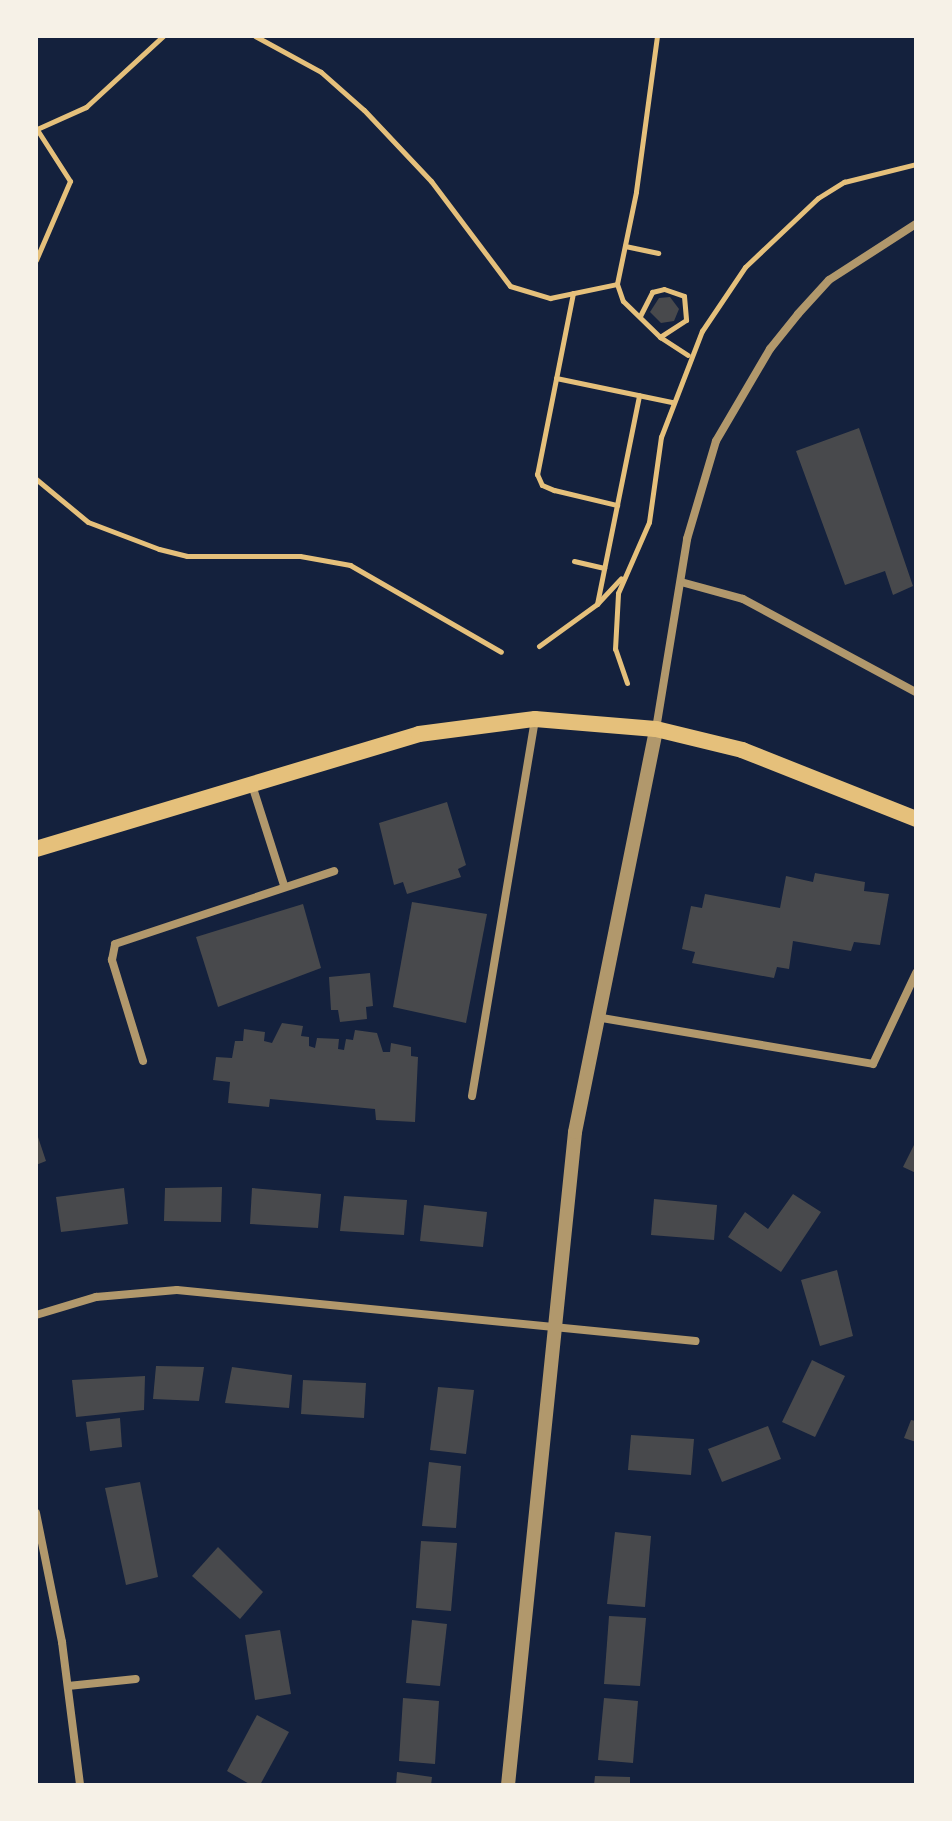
<!DOCTYPE html>
<style>
body{margin:0}
#map{position:relative;width:952px;height:1821px;overflow:hidden;background:#14213d;font-family:Overpass,sans-serif}
div>[style]{position:absolute}
.building>*{inset:0;background:#48494c}
.path>*{height:5px;margin:-2.5px;padding:0 2.5px;transform-origin:2.5px;border-radius:2.5px;background:#e5c07b}
.minor>*{height:8px;margin:-4px;padding:0 4px;transform-origin:4px;border-radius:4px;background:#b1986c}
.tertiary>*{height:14px;margin:-7px;padding:0 7px;transform-origin:7px;border-radius:7px;background:#b1986c}
.secondary>*{height:16px;margin:-8px;padding:0 8px;transform-origin:8px;border-radius:8px;background:#e5c07b}
span{translate:-50% -50%;white-space:nowrap;text-align:center;line-height:1.15;-webkit-text-stroke:6px #f6f1e7;paint-order:stroke}
.frame{position:absolute;inset:0;border:38px solid #f6f1e7;pointer-events:none}
</style>
<div id="map">
<div class="building">
<i style="clip-path:polygon(670px 297px,679px 309px,674px 321px,661px 323px,650px 312px,659px 298px)"></i>
<i style="clip-path:polygon(859px 428px,913px 586px,893px 595px,885px 571px,845px 585px,796px 451px)"></i>
<i style="clip-path:polygon(447px 802px,466px 865px,458px 869px,461px 877px,407px 894px,403px 882px,394px 885px,379px 823px)"></i>
<i style="clip-path:polygon(815px 873px,865px 882px,864px 891px,889px 894px,880px 945px,854px 942px,851px 951px,793px 941px,789px 969px,777px 967px,774px 978px,692px 963px,695px 952px,682px 949px,691px 906px,702px 908px,705px 894px,780px 908px,786px 876px,813px 882px)"></i>
<i style="clip-path:polygon(412px 902px,487px 914px,466px 1023px,393px 1007px)"></i>
<i style="clip-path:polygon(303px 904px,321px 968px,218px 1007px,196px 937px)"></i>
<i style="clip-path:polygon(370px 973px,373px 1006px,366px 1007px,367px 1019px,340px 1022px,338px 1010px,331px 1010px,329px 977px)"></i>
<i style="clip-path:polygon(282px 1023px,303px 1026px,301px 1036px,309px 1037px,309px 1046px,315px 1048px,317px 1038px,339px 1039px,338px 1049px,344px 1050px,346px 1039px,353px 1040px,355px 1030px,377px 1033px,383px 1052px,390px 1052px,391px 1043px,411px 1047px,411px 1056px,418px 1057px,415px 1122px,376px 1120px,375px 1109px,270px 1099px,269px 1107px,228px 1103px,230px 1082px,213px 1080px,216px 1057px,232px 1058px,235px 1041px,243px 1041px,244px 1029px,265px 1032px,264px 1041px,272px 1043px)"></i>
<i style="clip-path:polygon(36px 1131px,46px 1161px,36px 1165px)"></i>
<i style="clip-path:polygon(916px 1141px,916px 1173px,903px 1167px)"></i>
<i style="clip-path:polygon(222px 1187px,221px 1222px,164px 1221px,165px 1188px)"></i>
<i style="clip-path:polygon(124px 1188px,128px 1224px,61px 1232px,56px 1197px)"></i>
<i style="clip-path:polygon(252px 1188px,321px 1194px,318px 1228px,250px 1224px)"></i>
<i style="clip-path:polygon(793px 1194px,821px 1212px,781px 1272px,728px 1237px,745px 1212px,768px 1229px)"></i>
<i style="clip-path:polygon(344px 1196px,407px 1200px,404px 1235px,340px 1231px)"></i>
<i style="clip-path:polygon(654px 1199px,717px 1205px,714px 1240px,651px 1235px)"></i>
<i style="clip-path:polygon(424px 1205px,487px 1212px,483px 1247px,420px 1241px)"></i>
<i style="clip-path:polygon(837px 1270px,853px 1336px,820px 1346px,801px 1280px)"></i>
<i style="clip-path:polygon(812px 1360px,845px 1376px,815px 1437px,782px 1422px)"></i>
<i style="clip-path:polygon(156px 1366px,204px 1367px,199px 1401px,153px 1399px)"></i>
<i style="clip-path:polygon(232px 1367px,292px 1375px,289px 1408px,225px 1403px)"></i>
<i style="clip-path:polygon(145px 1376px,144px 1410px,76px 1417px,72px 1380px)"></i>
<i style="clip-path:polygon(303px 1380px,366px 1383px,364px 1418px,301px 1414px)"></i>
<i style="clip-path:polygon(438px 1387px,474px 1390px,466px 1454px,430px 1450px)"></i>
<i style="clip-path:polygon(120px 1418px,122px 1447px,90px 1451px,86px 1422px)"></i>
<i style="clip-path:polygon(911px 1420px,916px 1421px,916px 1442px,904px 1438px)"></i>
<i style="clip-path:polygon(768px 1426px,781px 1459px,722px 1482px,708px 1449px)"></i>
<i style="clip-path:polygon(631px 1435px,694px 1439px,691px 1475px,628px 1470px)"></i>
<i style="clip-path:polygon(429px 1462px,461px 1466px,456px 1528px,422px 1526px)"></i>
<i style="clip-path:polygon(140px 1482px,158px 1577px,126px 1585px,105px 1488px)"></i>
<i style="clip-path:polygon(615px 1532px,651px 1536px,645px 1607px,607px 1604px)"></i>
<i style="clip-path:polygon(421px 1541px,457px 1543px,451px 1611px,416px 1608px)"></i>
<i style="clip-path:polygon(218px 1547px,263px 1592px,240px 1619px,192px 1576px)"></i>
<i style="clip-path:polygon(609px 1616px,646px 1618px,640px 1686px,604px 1684px)"></i>
<i style="clip-path:polygon(412px 1620px,447px 1624px,440px 1686px,406px 1683px)"></i>
<i style="clip-path:polygon(280px 1630px,291px 1694px,255px 1700px,245px 1635px)"></i>
<i style="clip-path:polygon(403px 1698px,439px 1701px,435px 1764px,399px 1761px)"></i>
<i style="clip-path:polygon(604px 1698px,638px 1701px,633px 1763px,598px 1760px)"></i>
<i style="clip-path:polygon(257px 1715px,289px 1732px,260px 1785px,251px 1785px,227px 1771px)"></i>
<i style="clip-path:polygon(397px 1772px,432px 1777px,431px 1785px,396px 1785px)"></i>
<i style="clip-path:polygon(595px 1776px,630px 1777px,630px 1785px,594px 1785px)"></i>
</div>
<div class="path">
<i style="left:255px;top:36px;width:75px;rotate:28.6deg"></i>
<i style="left:321px;top:72px;width:57px;rotate:41.5deg"></i>
<i style="left:364px;top:110px;width:98px;rotate:46.7deg"></i>
<i style="left:431px;top:181px;width:131px;rotate:53deg"></i>
<i style="left:510px;top:286px;width:42px;rotate:16.7deg"></i>
<i style="left:550px;top:298px;width:68px;rotate:-11.8deg"></i>
<i style="left:657px;top:36px;width:157px;rotate:97.7deg"></i>
<i style="left:636px;top:192px;width:94px;rotate:101.7deg"></i>
<i style="left:617px;top:284px;width:18px;rotate:71deg"></i>
<i style="left:623px;top:301px;width:52px;rotate:44.2deg"></i>
<i style="left:660px;top:337px;width:33px;rotate:33deg"></i>
<i style="left:36px;top:128px;width:63px;rotate:57.3deg"></i>
<i style="left:70px;top:181px;width:86px;rotate:113.3deg"></i>
<i style="left:37px;top:129px;width:54px;rotate:-24.2deg"></i>
<i style="left:86px;top:107px;width:105px;rotate:-42.7deg"></i>
<i style="left:625px;top:246px;width:34px;rotate:12deg"></i>
<i style="left:573px;top:293px;width:185px;rotate:101.2deg"></i>
<i style="left:537px;top:474px;width:12px;rotate:66deg"></i>
<i style="left:542px;top:485px;width:13px;rotate:23deg"></i>
<i style="left:554px;top:490px;width:65px;rotate:13.4deg"></i>
<i style="left:640px;top:316px;width:27px;rotate:-63deg"></i>
<i style="left:652px;top:292px;width:12px;rotate:-14deg"></i>
<i style="left:664px;top:289px;width:21px;rotate:19deg"></i>
<i style="left:684px;top:296px;width:24px;rotate:85deg"></i>
<i style="left:686px;top:320px;width:31px;rotate:147deg"></i>
<i style="left:556px;top:378px;width:118px;rotate:11.7deg"></i>
<i style="left:36px;top:479px;width:67px;rotate:39.6deg"></i>
<i style="left:88px;top:522px;width:76px;rotate:20.8deg"></i>
<i style="left:159px;top:549px;width:29px;rotate:14deg"></i>
<i style="left:187px;top:556px;width:113px"></i>
<i style="left:300px;top:556px;width:51px;rotate:10.2deg"></i>
<i style="left:350px;top:565px;width:174px;rotate:29.9deg"></i>
<i style="left:574px;top:561px;width:31px;rotate:13deg"></i>
<i style="left:597px;top:604px;width:213px;rotate:-78.6deg"></i>
<i style="left:539px;top:646px;width:72px;rotate:-35.9deg"></i>
<i style="left:597px;top:604px;width:35px;rotate:-47deg"></i>
<i style="left:627px;top:683px;width:36px;rotate:-109deg"></i>
<i style="left:615px;top:649px;width:56px;rotate:-86.9deg"></i>
<i style="left:618px;top:593px;width:77px;rotate:-66.4deg"></i>
<i style="left:649px;top:522px;width:86px;rotate:-82deg"></i>
<i style="left:661px;top:437px;width:114px;rotate:-68.9deg"></i>
<i style="left:702px;top:331px;width:77px;rotate:-56.1deg"></i>
<i style="left:745px;top:267px;width:100px;rotate:-43.4deg"></i>
<i style="left:818px;top:198px;width:31px;rotate:-32deg"></i>
<i style="left:844px;top:182px;width:74px;rotate:-14deg"></i>
</div>
<div class="minor">
<i style="left:681px;top:582px;width:64px;rotate:15.3deg"></i>
<i style="left:743px;top:599px;width:196px;rotate:28.3deg"></i>
<i style="left:656px;top:729px;width:193px;rotate:-80.7deg"></i>
<i style="left:687px;top:539px;width:102px;rotate:-73.5deg"></i>
<i style="left:716px;top:441px;width:107px;rotate:-59.6deg"></i>
<i style="left:770px;top:349px;width:45px;rotate:-51.3deg"></i>
<i style="left:798px;top:314px;width:46px;rotate:-47.6deg"></i>
<i style="left:829px;top:280px;width:103px;rotate:-32.8deg"></i>
<i style="left:252px;top:785px;width:105px;rotate:72.3deg"></i>
<i style="left:596px;top:1017px;width:281px;rotate:9.6deg"></i>
<i style="left:873px;top:1064px;width:101px;rotate:-64.7deg"></i>
<i style="left:143px;top:1061px;width:106px;rotate:-107.1deg"></i>
<i style="left:112px;top:960px;width:16px;rotate:-79deg"></i>
<i style="left:115px;top:944px;width:231px;rotate:-18.4deg"></i>
<i style="left:472px;top:1096px;width:382px;rotate:-80.5deg"></i>
<i style="left:36px;top:1315px;width:63px;rotate:-16.7deg"></i>
<i style="left:96px;top:1297px;width:81px;rotate:-4.9deg"></i>
<i style="left:177px;top:1290px;width:521px;rotate:5.62deg"></i>
<i style="left:36px;top:1513px;width:132px;rotate:78.6deg"></i>
<i style="left:62px;top:1642px;width:144px;rotate:82.8deg"></i>
<i style="left:68px;top:1686px;width:68px;rotate:-5.9deg"></i>
</div>
<div class="tertiary">
<i style="left:508px;top:1785px;width:656px;rotate:-84.14deg"></i>
<i style="left:575px;top:1132px;width:411px;rotate:-78.6deg"></i>
</div>
<div class="secondary">
<i style="left:36px;top:849px;width:400px;rotate:-16.7deg"></i>
<i style="left:419px;top:734px;width:117px;rotate:-7.4deg"></i>
<i style="left:535px;top:719px;width:121px;rotate:4.7deg"></i>
<i style="left:656px;top:729px;width:89px;rotate:13.7deg"></i>
<i style="left:742px;top:750px;width:187px;rotate:21.6deg"></i>
</div>
<div class="frame"></div>
</div>
